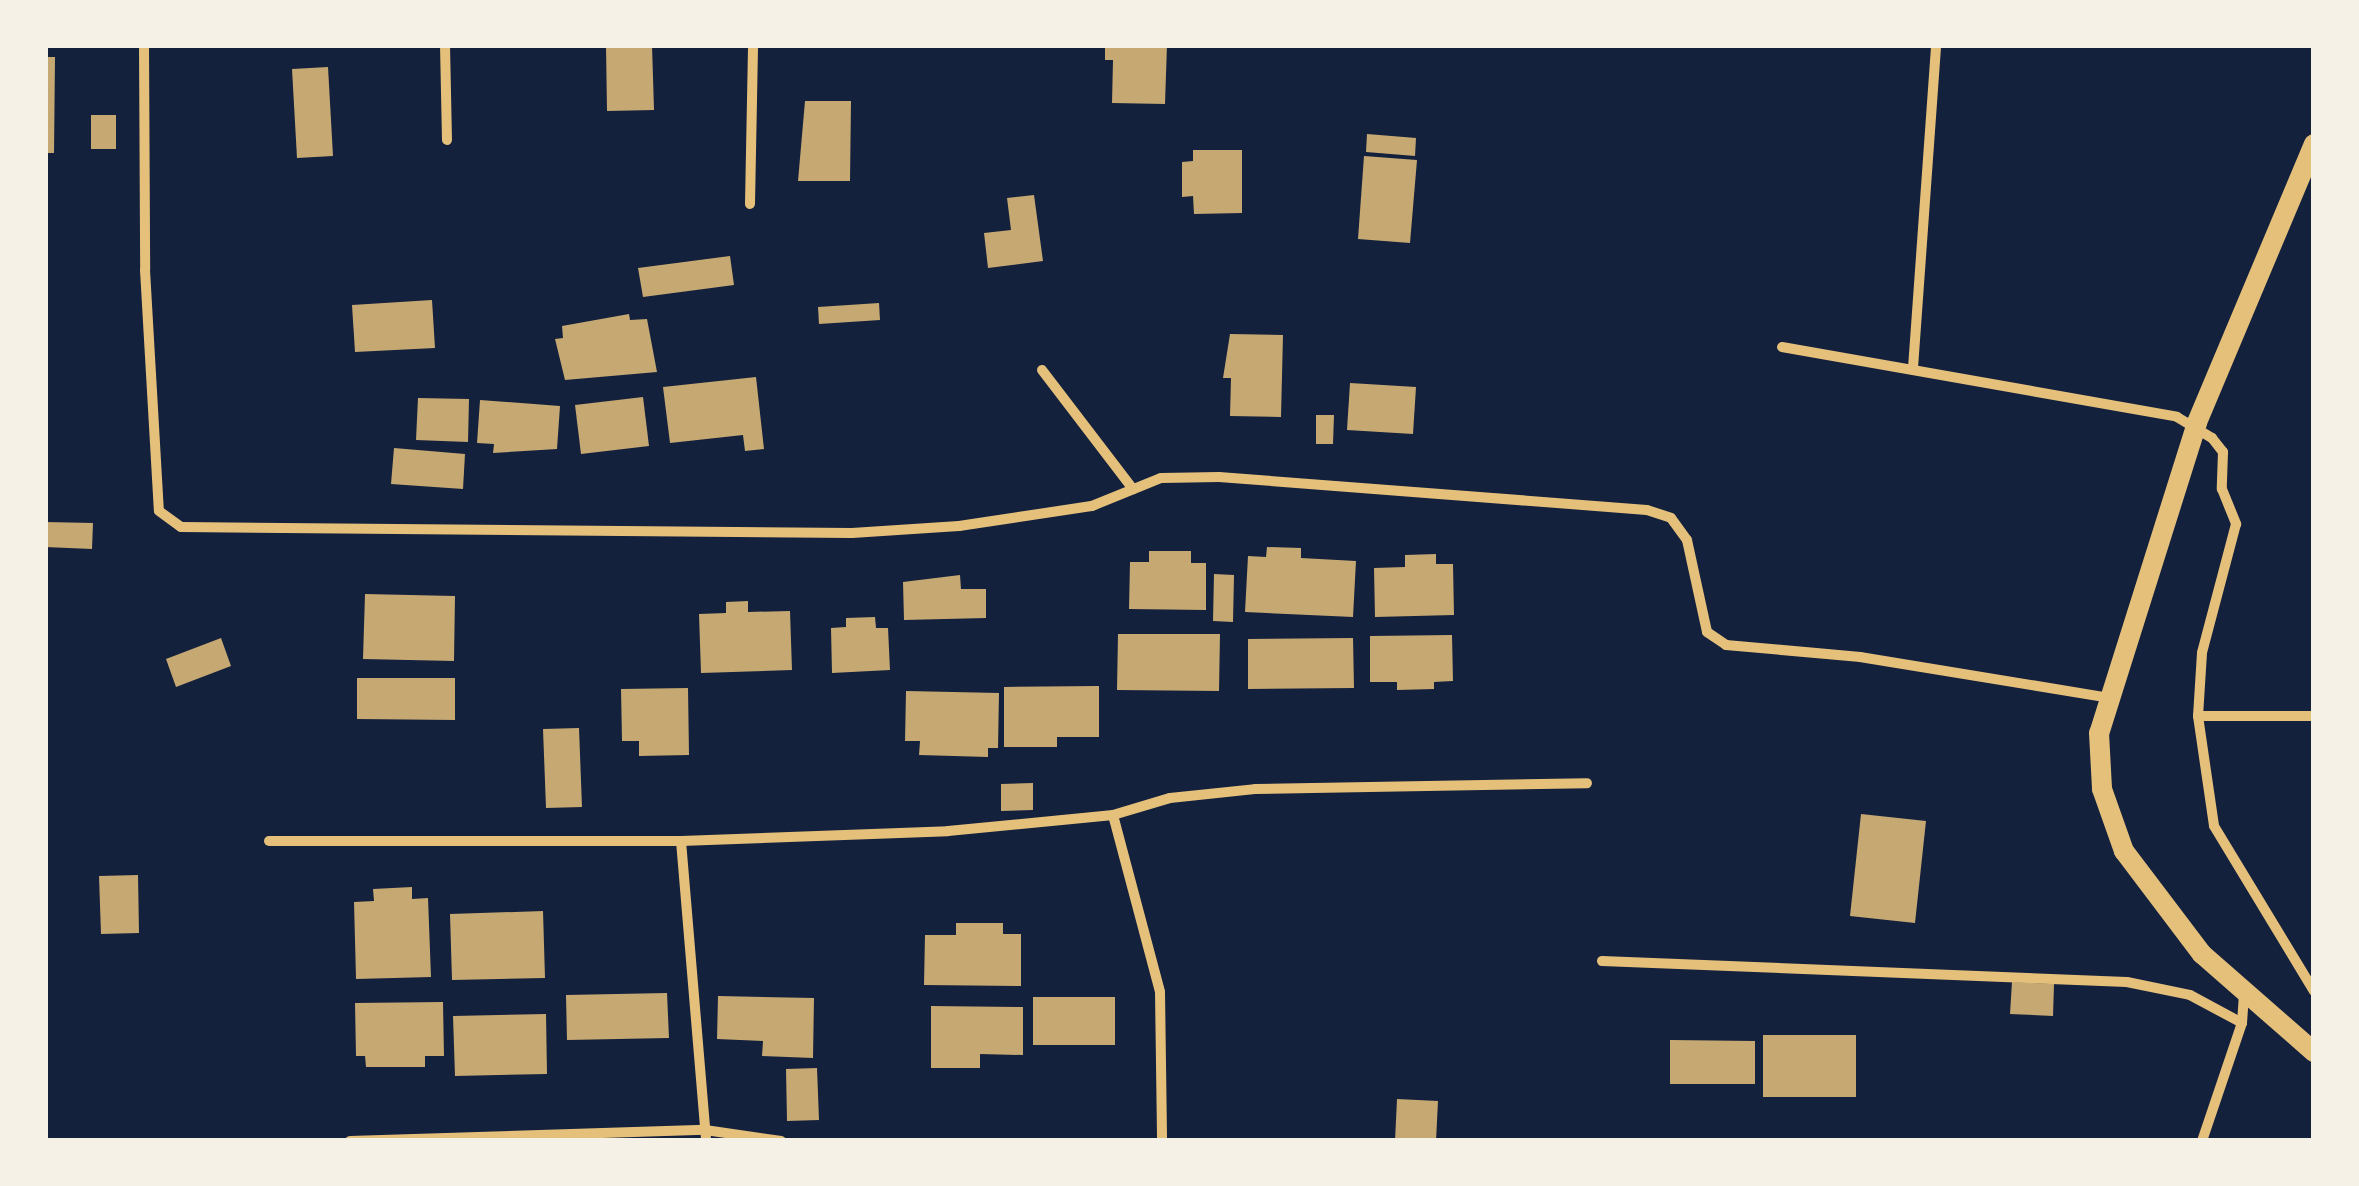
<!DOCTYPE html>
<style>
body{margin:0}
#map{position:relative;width:2359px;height:1186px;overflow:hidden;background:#14213d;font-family:"Noto Sans",sans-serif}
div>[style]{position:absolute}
.building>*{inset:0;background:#c6a872}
.minor>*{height:10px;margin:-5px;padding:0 5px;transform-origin:5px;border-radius:5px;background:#e5c07b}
.secondary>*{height:20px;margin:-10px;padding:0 10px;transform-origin:10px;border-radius:10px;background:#e5c07b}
span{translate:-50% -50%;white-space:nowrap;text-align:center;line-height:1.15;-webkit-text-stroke:9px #f6f1e7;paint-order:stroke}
.frame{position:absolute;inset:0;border:48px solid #f6f1e7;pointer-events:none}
</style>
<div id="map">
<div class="building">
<i style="clip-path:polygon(606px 45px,652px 45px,654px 110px,607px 111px)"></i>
<i style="clip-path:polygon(1105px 45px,1167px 45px,1165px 104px,1112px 103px,1113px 60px,1105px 60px)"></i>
<i style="clip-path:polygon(45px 57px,55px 57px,54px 153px,45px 153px)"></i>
<i style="clip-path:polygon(328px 67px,333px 156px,297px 158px,292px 69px)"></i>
<i style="clip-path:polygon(805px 101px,851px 101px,850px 181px,798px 181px)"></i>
<i style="clip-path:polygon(91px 115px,116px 115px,116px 149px,91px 149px)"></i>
<i style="clip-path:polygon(1367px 134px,1416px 138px,1415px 156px,1366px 152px)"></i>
<i style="clip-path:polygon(1193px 150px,1242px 150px,1242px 213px,1194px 214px,1193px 196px,1182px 197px,1182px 162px,1193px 161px)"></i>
<i style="clip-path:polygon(1364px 156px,1417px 160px,1410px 243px,1358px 239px)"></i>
<i style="clip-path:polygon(1034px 195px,1043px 261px,988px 268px,984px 233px,1011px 230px,1007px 198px)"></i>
<i style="clip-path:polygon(730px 256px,734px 285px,643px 297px,638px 268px)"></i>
<i style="clip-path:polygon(432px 300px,435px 348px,355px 352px,352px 305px)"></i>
<i style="clip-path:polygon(879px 303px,880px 320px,819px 324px,818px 307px)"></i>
<i style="clip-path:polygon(629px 314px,630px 320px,647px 319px,657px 372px,565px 380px,555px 339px,563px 338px,562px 326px)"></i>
<i style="clip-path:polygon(1230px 334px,1283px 335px,1281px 417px,1230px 416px,1231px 378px,1223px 378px)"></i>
<i style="clip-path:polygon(756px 377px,764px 449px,745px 451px,743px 435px,670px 443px,663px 387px)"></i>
<i style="clip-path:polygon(1350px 383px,1416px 387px,1413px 434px,1347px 430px)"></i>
<i style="clip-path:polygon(643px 397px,649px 446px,581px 454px,575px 405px)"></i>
<i style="clip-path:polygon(418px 398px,469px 399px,468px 442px,416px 440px)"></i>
<i style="clip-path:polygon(480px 400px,560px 406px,557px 449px,493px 453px,494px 444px,477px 443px)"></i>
<i style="clip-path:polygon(1316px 415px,1334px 415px,1333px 444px,1316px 444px)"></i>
<i style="clip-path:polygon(394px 448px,465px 454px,463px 489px,391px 484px)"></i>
<i style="clip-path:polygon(45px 522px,93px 523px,92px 549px,45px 547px)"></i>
<i style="clip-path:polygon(1267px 547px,1301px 548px,1301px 558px,1356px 561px,1353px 617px,1245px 612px,1248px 556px,1266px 557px)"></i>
<i style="clip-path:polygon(1149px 551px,1191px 551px,1191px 563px,1206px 563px,1206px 610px,1129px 609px,1130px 562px,1149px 562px)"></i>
<i style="clip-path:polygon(1436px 554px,1436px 564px,1453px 564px,1454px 615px,1375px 617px,1374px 568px,1405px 567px,1405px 555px)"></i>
<i style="clip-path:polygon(1214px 574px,1234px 575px,1233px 622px,1213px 621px)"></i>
<i style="clip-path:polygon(960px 575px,961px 589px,986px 589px,986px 618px,904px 620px,903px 582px)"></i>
<i style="clip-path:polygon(365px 594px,455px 596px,454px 661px,363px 659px)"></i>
<i style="clip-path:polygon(748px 601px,748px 612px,790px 611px,792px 670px,701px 673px,699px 614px,726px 613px,726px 602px)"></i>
<i style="clip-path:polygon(875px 617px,876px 628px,888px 628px,890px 670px,832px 673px,831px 628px,846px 627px,846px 618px)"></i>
<i style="clip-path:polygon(1118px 634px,1220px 634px,1219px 691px,1117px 690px)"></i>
<i style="clip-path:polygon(1452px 635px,1453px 681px,1434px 682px,1434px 689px,1397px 690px,1397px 682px,1370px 682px,1370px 636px)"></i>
<i style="clip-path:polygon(221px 638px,231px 666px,176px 687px,166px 659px)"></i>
<i style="clip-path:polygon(1353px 638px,1354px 688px,1248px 689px,1248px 639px)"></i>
<i style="clip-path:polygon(357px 678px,455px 678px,455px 720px,357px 719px)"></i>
<i style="clip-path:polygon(1099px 686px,1099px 737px,1057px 737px,1057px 747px,1004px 747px,1004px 687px)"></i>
<i style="clip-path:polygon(688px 688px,689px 755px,639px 756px,639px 741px,622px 741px,621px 689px)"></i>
<i style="clip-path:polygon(906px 691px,999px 693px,998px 748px,988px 748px,988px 757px,919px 755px,920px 741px,905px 741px)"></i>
<i style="clip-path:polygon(579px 728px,582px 807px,546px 808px,543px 729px)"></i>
<i style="clip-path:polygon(1033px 783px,1033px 810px,1001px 811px,1001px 784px)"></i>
<i style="clip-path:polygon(1861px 814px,1926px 821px,1915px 923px,1850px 916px)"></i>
<i style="clip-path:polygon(138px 875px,139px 933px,101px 934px,99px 876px)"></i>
<i style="clip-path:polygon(412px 887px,412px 899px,428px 898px,431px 977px,356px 979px,354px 902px,374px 901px,373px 889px)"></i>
<i style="clip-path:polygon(543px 911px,545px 978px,452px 980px,450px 914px)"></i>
<i style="clip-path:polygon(956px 923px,1003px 923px,1003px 934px,1021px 934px,1021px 986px,924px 985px,925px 935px,956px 935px)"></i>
<i style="clip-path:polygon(2012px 982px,2054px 984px,2053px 1016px,2010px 1014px)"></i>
<i style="clip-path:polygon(667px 993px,669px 1038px,567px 1040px,566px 995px)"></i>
<i style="clip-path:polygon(718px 996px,814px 998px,813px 1058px,762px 1056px,763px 1041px,717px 1039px)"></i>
<i style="clip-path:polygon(1033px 997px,1115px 997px,1115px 1045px,1033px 1045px)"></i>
<i style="clip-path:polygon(443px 1002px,444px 1056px,425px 1056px,425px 1067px,366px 1067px,365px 1056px,356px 1056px,355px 1003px)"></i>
<i style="clip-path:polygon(931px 1006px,1023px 1007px,1023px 1055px,980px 1054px,980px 1068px,931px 1068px)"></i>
<i style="clip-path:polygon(546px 1014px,547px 1074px,455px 1076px,453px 1016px)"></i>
<i style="clip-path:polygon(1763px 1035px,1856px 1035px,1856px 1097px,1763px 1097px)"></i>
<i style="clip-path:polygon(1670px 1040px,1755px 1041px,1755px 1084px,1670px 1084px)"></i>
<i style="clip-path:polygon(817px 1068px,819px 1120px,787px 1121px,786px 1069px)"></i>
<i style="clip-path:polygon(1397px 1099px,1438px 1101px,1436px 1141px,1395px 1141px)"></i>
</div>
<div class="minor">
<i style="left:144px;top:45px;width:225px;rotate:89.7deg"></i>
<i style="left:145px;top:270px;width:241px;rotate:86.7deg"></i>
<i style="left:159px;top:511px;width:27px;rotate:36deg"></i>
<i style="left:181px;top:527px;width:671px;rotate:0.51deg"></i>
<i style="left:852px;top:533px;width:107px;rotate:-3.7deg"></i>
<i style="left:959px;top:526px;width:134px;rotate:-8.6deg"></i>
<i style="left:1092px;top:506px;width:74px;rotate:-22.1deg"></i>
<i style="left:1161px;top:478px;width:58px;rotate:-1deg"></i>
<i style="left:1219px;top:477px;width:429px;rotate:4.4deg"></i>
<i style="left:1647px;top:510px;width:25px;rotate:18deg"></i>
<i style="left:1671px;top:518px;width:27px;rotate:54deg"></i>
<i style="left:1687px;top:540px;width:94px;rotate:77.7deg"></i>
<i style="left:1707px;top:632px;width:23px;rotate:34deg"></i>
<i style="left:1726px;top:645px;width:135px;rotate:5.1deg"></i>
<i style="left:1860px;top:657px;width:248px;rotate:9.3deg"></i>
<i style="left:445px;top:45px;width:95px;rotate:88.8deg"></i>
<i style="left:750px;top:204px;width:159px;rotate:-88.9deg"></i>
<i style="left:1782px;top:347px;width:401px;rotate:10deg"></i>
<i style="left:2177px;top:417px;width:41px;rotate:31deg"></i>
<i style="left:2212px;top:438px;width:18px;rotate:52deg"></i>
<i style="left:2223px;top:452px;width:37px;rotate:92deg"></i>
<i style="left:2222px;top:489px;width:38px;rotate:68deg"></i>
<i style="left:2236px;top:524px;width:133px;rotate:104.8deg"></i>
<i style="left:2202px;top:653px;width:63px;rotate:93.6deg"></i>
<i style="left:2198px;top:716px;width:111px;rotate:81.7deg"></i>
<i style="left:2214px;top:826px;width:193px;rotate:58.8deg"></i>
<i style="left:1913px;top:368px;width:324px;rotate:-85.9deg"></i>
<i style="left:1042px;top:370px;width:150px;rotate:52.6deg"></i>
<i style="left:2198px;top:716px;width:116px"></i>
<i style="left:1113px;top:815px;width:183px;rotate:75.1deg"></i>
<i style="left:1160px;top:992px;width:149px;rotate:89.2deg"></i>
<i style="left:269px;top:841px;width:412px"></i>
<i style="left:681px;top:841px;width:267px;rotate:-2.1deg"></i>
<i style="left:948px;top:831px;width:166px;rotate:-5.5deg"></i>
<i style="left:1113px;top:815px;width:59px;rotate:-16.6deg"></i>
<i style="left:1170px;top:798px;width:85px;rotate:-6deg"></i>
<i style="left:1255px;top:789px;width:332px;rotate:-1deg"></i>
<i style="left:681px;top:841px;width:301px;rotate:85.2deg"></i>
<i style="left:1602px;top:961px;width:525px;rotate:2.29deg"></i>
<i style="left:2127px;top:982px;width:64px;rotate:11.7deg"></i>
<i style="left:2190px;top:995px;width:59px;rotate:28.3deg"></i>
<i style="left:350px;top:1141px;width:355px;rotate:-1.8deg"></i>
<i style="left:705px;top:1130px;width:77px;rotate:8.2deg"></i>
<i style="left:2202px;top:1141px;width:125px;rotate:-71.3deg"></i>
<i style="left:2242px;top:1023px;width:31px;rotate:-86deg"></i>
</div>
<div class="secondary">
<i style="left:2314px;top:144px;width:303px;rotate:112.8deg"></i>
<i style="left:2197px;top:423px;width:325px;rotate:107.5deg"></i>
<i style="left:2099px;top:733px;width:56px;rotate:86.9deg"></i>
<i style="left:2102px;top:789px;width:66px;rotate:70.5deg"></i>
<i style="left:2124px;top:851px;width:129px;rotate:52.9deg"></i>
<i style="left:2202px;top:954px;width:149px;rotate:41.2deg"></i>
</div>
<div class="frame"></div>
</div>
